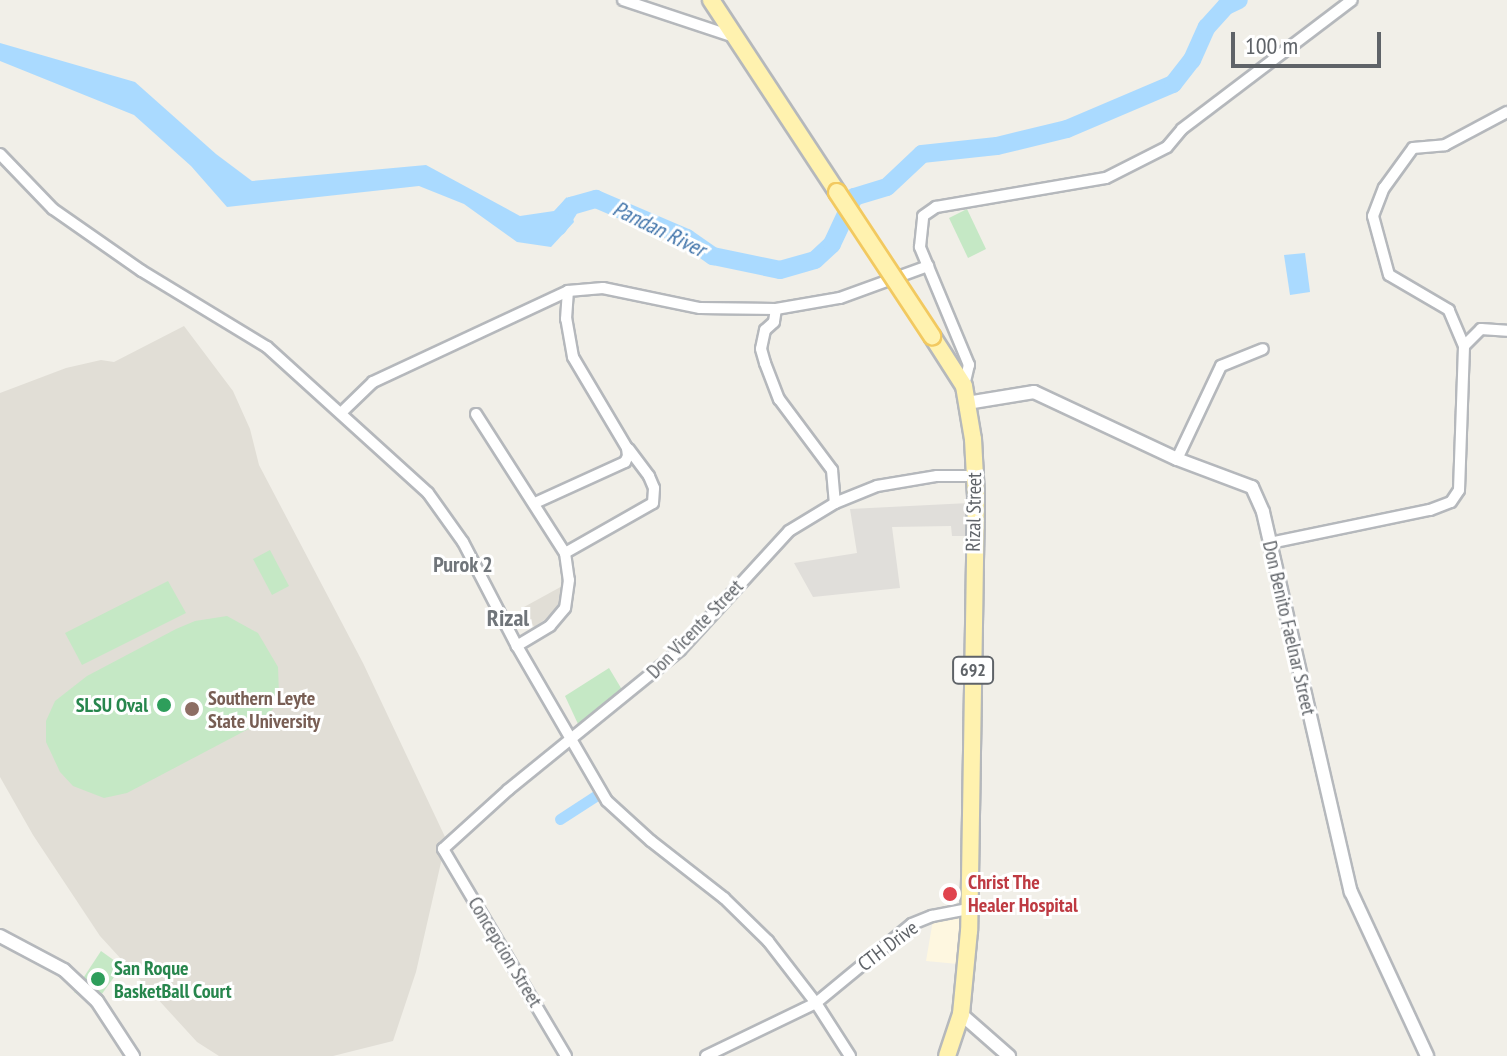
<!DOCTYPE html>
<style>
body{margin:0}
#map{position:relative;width:1507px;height:1056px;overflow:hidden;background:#f1efe8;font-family:"PT Sans Narrow",sans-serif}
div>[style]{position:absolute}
.commercial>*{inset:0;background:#fef7e0}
.industrial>*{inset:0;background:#e0deda}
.education>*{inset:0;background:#e1ded6}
.green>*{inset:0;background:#c5e8c5}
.water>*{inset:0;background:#aadaff}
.canal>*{height:11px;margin:-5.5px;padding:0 5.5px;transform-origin:5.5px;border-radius:5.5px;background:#aadaff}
.river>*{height:18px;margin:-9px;padding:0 9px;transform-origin:9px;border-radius:9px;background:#aadaff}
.roads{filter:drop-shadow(2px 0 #b5b8bc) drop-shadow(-2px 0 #b5b8bc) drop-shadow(0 2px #b5b8bc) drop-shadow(0 -2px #b5b8bc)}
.minor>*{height:10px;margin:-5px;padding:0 5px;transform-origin:5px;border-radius:5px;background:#fff}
.tertiary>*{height:12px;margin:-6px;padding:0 6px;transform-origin:6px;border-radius:6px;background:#fff}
.primary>*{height:16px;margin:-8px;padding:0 8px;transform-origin:8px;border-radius:8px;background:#fff2af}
.bridges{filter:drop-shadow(2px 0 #f2c960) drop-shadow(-2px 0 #f2c960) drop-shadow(0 2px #f2c960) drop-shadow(0 -2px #f2c960)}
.primary-bridge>*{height:16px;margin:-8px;padding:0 8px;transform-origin:8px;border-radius:8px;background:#fff2af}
.dots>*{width:22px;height:22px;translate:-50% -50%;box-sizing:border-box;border:4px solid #fff;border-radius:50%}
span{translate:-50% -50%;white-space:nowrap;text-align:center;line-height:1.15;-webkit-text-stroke:6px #fff;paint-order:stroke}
.shield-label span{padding:2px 6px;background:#fff;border:2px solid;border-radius:6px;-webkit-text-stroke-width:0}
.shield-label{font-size:18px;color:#5f6368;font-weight:700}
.street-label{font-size:20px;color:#5f6368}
.education-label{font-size:20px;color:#785e54;font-weight:700}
.left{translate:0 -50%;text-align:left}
.leisure-label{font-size:20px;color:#27864d;font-weight:700}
.right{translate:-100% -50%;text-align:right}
.health-label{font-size:20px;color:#be3a42;font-weight:700}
.water-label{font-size:22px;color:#4174aa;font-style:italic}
.neighbourhood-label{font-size:22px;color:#70757a;font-weight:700}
.quarter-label{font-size:24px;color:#70757a;font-weight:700}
.scale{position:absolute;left:1231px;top:32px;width:150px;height:36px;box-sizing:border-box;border:4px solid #5f6368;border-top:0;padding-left:10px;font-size:24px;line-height:28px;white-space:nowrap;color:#5f6368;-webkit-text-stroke:6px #fff;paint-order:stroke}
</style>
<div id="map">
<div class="commercial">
<i style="clip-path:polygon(965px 917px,958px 964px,926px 961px,933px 920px)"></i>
</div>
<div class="industrial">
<i style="clip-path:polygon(969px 503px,969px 536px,952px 536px,951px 526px,892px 527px,900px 588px,813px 597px,794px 563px,857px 553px,850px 509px)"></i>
</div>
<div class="education">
<i style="clip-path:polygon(184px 326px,233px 391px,250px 429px,259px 465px,363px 663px,446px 839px,436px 845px,442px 858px,416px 972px,393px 1041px,333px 1056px,219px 1056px,197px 1042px,100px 936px,33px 835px,0 777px,0 393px,66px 368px,101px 360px,114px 362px)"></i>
<i style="clip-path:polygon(566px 584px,565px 600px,558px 611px,534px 627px,524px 607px)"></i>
</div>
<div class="green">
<i style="clip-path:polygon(967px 209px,986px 249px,968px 258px,949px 218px)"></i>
<i style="clip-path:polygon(270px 550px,289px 586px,272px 595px,253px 559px)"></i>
<i style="clip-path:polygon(168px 581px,186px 613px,82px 665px,65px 633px)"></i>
<i style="clip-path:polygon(227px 616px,258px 633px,278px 667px,279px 694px,273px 709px,260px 723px,127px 793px,104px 798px,73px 786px,60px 772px,46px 742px,46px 721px,55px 701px,87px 676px,176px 629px,195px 621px)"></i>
<i style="clip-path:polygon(609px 668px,624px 693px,578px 724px,565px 696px)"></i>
<i style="clip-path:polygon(101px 951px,122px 966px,94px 1005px,74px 992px)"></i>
</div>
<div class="water">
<i style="clip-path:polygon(0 43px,135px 82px,216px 154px,252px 181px,426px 165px,520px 216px,554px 211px,567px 197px,574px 222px,551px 247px,517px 242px,464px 204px,419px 186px,227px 207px,191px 166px,134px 115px,0 61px)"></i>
<i style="clip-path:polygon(1305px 253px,1310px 292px,1290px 295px,1284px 255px)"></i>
</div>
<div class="canal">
<i style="left:560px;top:819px;width:48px;rotate:-33deg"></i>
</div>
<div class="river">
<i style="left:558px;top:227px;width:25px;rotate:-58deg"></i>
<i style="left:571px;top:206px;width:26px;rotate:-16deg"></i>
<i style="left:596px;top:199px;width:99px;rotate:23.2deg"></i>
<i style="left:687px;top:238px;width:32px;rotate:35deg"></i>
<i style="left:713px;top:256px;width:68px;rotate:11.8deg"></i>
<i style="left:780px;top:270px;width:36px;rotate:-16deg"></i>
<i style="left:815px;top:260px;width:23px;rotate:-43deg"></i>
<i style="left:832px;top:244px;width:52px;rotate:-64.9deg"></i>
<i style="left:854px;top:197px;width:34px;rotate:-17deg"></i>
<i style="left:887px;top:187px;width:48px;rotate:-43.3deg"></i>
<i style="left:922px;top:154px;width:75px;rotate:-6.1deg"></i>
<i style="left:997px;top:146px;width:72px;rotate:-13.7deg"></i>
<i style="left:1067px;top:129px;width:115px;rotate:-23deg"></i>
<i style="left:1173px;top:84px;width:31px;rotate:-52deg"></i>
<i style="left:1192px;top:60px;width:36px;rotate:-66deg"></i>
<i style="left:1207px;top:27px;width:28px;rotate:-48deg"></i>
<i style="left:1226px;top:6px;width:14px;rotate:-25deg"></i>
</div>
<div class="roads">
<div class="minor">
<i style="left:623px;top:0;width:114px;rotate:18.4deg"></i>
<i style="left:0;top:154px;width:76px;rotate:46.1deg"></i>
<i style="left:53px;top:209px;width:108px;rotate:34.9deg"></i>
<i style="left:142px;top:271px;width:146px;rotate:31.3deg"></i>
<i style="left:267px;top:347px;width:217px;rotate:42.2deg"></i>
<i style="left:428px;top:493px;width:60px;rotate:54.5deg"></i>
<i style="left:463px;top:542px;width:117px;rotate:62.6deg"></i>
<i style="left:517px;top:646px;width:179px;rotate:59.9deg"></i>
<i style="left:607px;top:801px;width:59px;rotate:42.3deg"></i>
<i style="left:651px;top:841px;width:93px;rotate:38deg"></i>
<i style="left:724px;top:898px;width:62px;rotate:44.3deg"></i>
<i style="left:768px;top:941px;width:78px;rotate:52.3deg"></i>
<i style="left:816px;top:1003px;width:63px;rotate:57.3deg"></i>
<i style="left:776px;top:309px;width:13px;rotate:99deg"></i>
<i style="left:774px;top:322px;width:12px;rotate:138deg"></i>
<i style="left:765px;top:330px;width:19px;rotate:102deg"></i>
<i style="left:761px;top:349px;width:15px;rotate:74deg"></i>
<i style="left:765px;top:363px;width:39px;rotate:69deg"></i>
<i style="left:779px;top:399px;width:89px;rotate:53.3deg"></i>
<i style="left:832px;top:470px;width:33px;rotate:85deg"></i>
<i style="left:1464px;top:346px;width:24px;rotate:-45deg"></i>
<i style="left:1481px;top:329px;width:26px;rotate:4deg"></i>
<i style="left:964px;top:386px;width:22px;rotate:-77deg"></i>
<i style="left:969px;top:365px;width:128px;rotate:-112.6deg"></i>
<i style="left:920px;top:247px;width:31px;rotate:-84deg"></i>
<i style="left:923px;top:216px;width:16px;rotate:-35deg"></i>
<i style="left:936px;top:207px;width:172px;rotate:-9.7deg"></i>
<i style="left:1106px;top:178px;width:68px;rotate:-26.9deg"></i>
<i style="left:1167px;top:147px;width:23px;rotate:-50deg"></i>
<i style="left:1182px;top:129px;width:213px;rotate:-37.2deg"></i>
<i style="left:342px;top:412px;width:43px;rotate:-44.1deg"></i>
<i style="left:373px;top:382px;width:215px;rotate:-25deg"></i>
<i style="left:476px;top:414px;width:165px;rotate:57.4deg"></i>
<i style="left:565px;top:553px;width:27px;rotate:82deg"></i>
<i style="left:569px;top:580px;width:28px;rotate:98deg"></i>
<i style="left:565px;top:608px;width:23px;rotate:130deg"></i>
<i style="left:550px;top:626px;width:39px;rotate:149deg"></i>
<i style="left:1177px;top:459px;width:103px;rotate:-64.7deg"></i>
<i style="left:1221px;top:366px;width:45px;rotate:-22deg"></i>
<i style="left:535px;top:503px;width:99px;rotate:-24.5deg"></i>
<i style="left:625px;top:462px;width:7px;rotate:-63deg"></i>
<i style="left:628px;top:456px;width:8px;rotate:-97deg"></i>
<i style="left:627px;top:448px;width:106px;rotate:-120.7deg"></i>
<i style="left:573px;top:357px;width:39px;rotate:-100deg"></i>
<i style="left:566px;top:319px;width:28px;rotate:-86deg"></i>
<i style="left:568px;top:291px;width:35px;rotate:-5deg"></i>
<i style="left:603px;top:288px;width:99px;rotate:11.7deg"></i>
<i style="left:700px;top:308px;width:76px;rotate:0.8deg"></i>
<i style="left:776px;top:309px;width:65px;rotate:-9.8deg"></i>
<i style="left:840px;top:298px;width:94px;rotate:-20deg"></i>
<i style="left:1270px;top:543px;width:163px;rotate:-11.7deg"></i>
<i style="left:1430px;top:510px;width:22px;rotate:-21deg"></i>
<i style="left:1451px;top:502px;width:14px;rotate:-56deg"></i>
<i style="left:1459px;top:490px;width:144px;rotate:-88deg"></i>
<i style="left:1464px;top:346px;width:39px;rotate:-113deg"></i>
<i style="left:1449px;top:310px;width:69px;rotate:-149.7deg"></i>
<i style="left:1389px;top:275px;width:61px;rotate:-105.2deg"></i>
<i style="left:1373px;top:216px;width:30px;rotate:-69deg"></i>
<i style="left:1384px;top:188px;width:49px;rotate:-54.1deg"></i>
<i style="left:1413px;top:148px;width:32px;rotate:-5deg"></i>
<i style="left:1445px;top:145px;width:70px;rotate:-28deg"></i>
<i style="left:565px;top:553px;width:101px;rotate:-29.6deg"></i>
<i style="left:653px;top:503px;width:15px;rotate:-86deg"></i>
<i style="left:654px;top:488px;width:13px;rotate:-113deg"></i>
<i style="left:649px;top:476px;width:34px;rotate:-127deg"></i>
<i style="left:566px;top:1056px;width:241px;rotate:-120.7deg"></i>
<i style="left:443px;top:849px;width:88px;rotate:-42.2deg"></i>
<i style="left:508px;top:790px;width:222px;rotate:-39.1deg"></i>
<i style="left:680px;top:650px;width:161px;rotate:-47.5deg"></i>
<i style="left:789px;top:531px;width:54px;rotate:-31.3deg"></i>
<i style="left:835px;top:503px;width:45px;rotate:-22deg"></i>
<i style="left:877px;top:486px;width:61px;rotate:-9.5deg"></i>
<i style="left:937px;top:476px;width:38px"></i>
<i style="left:706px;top:1056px;width:122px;rotate:-25.7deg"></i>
<i style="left:816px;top:1003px;width:124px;rotate:-39.5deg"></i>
<i style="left:912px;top:924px;width:22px;rotate:-22deg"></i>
<i style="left:932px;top:916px;width:38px;rotate:-11deg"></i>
</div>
<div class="tertiary">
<i style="left:967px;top:403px;width:68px;rotate:-9.3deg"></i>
<i style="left:1034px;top:392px;width:158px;rotate:25.1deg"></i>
<i style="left:1177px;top:459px;width:80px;rotate:20.5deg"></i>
<i style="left:1252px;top:487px;width:27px;rotate:66deg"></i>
<i style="left:1263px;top:512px;width:390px;rotate:77deg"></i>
<i style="left:1351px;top:892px;width:181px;rotate:65.1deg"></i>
<i style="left:0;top:936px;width:72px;rotate:28deg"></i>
<i style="left:64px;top:970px;width:45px;rotate:43.2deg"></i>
<i style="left:97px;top:1001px;width:66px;rotate:56.8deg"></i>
<i style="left:961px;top:1014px;width:64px;rotate:41.2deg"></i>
</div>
<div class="primary">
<i style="left:711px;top:0;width:230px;rotate:56.7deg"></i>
<i style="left:932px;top:336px;width:59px;rotate:57.4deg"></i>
<i style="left:964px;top:386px;width:54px;rotate:80.4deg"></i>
<i style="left:973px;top:439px;width:58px;rotate:87deg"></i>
<i style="left:976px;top:497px;width:434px;rotate:90.9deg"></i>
<i style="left:969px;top:931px;width:83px;rotate:95.5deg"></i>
<i style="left:961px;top:1014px;width:44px;rotate:108.4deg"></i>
</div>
</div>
<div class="bridges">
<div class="primary-bridge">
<i style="left:837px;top:192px;width:173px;rotate:56.6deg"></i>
</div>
</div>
<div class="dots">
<i style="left:164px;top:705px;background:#2e9e5b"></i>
<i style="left:192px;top:709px;background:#8d6e63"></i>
<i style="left:950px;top:894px;background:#e0444e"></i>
<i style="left:98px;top:979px;background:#2e9e5b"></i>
</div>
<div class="shield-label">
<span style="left:973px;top:670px">692</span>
</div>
<div class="street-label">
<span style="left:974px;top:512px;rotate:-89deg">Rizal Street</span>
<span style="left:1289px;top:628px;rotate:77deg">Don Benito Faelnar Street</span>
<span style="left:695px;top:629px;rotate:-46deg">Don Vicente Street</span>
<span style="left:888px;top:946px;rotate:-37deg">CTH Drive</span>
<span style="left:505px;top:952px;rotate:59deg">Concepcion Street</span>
</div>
<div class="education-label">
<span class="left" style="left:208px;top:710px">Southern Leyte<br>State University</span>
</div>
<div class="leisure-label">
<span class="right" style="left:148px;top:705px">SLSU Oval</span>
<span class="left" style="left:114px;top:980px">San Roque<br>BasketBall Court</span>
</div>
<div class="health-label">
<span class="left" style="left:968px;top:894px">Christ The<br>Healer Hospital</span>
</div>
<div class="water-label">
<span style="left:659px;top:229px;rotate:26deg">Pandan River</span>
</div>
<div class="neighbourhood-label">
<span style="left:463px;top:565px">Purok 2</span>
</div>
<div class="quarter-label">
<span style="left:508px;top:618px">Rizal</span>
</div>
<div class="scale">100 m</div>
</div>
